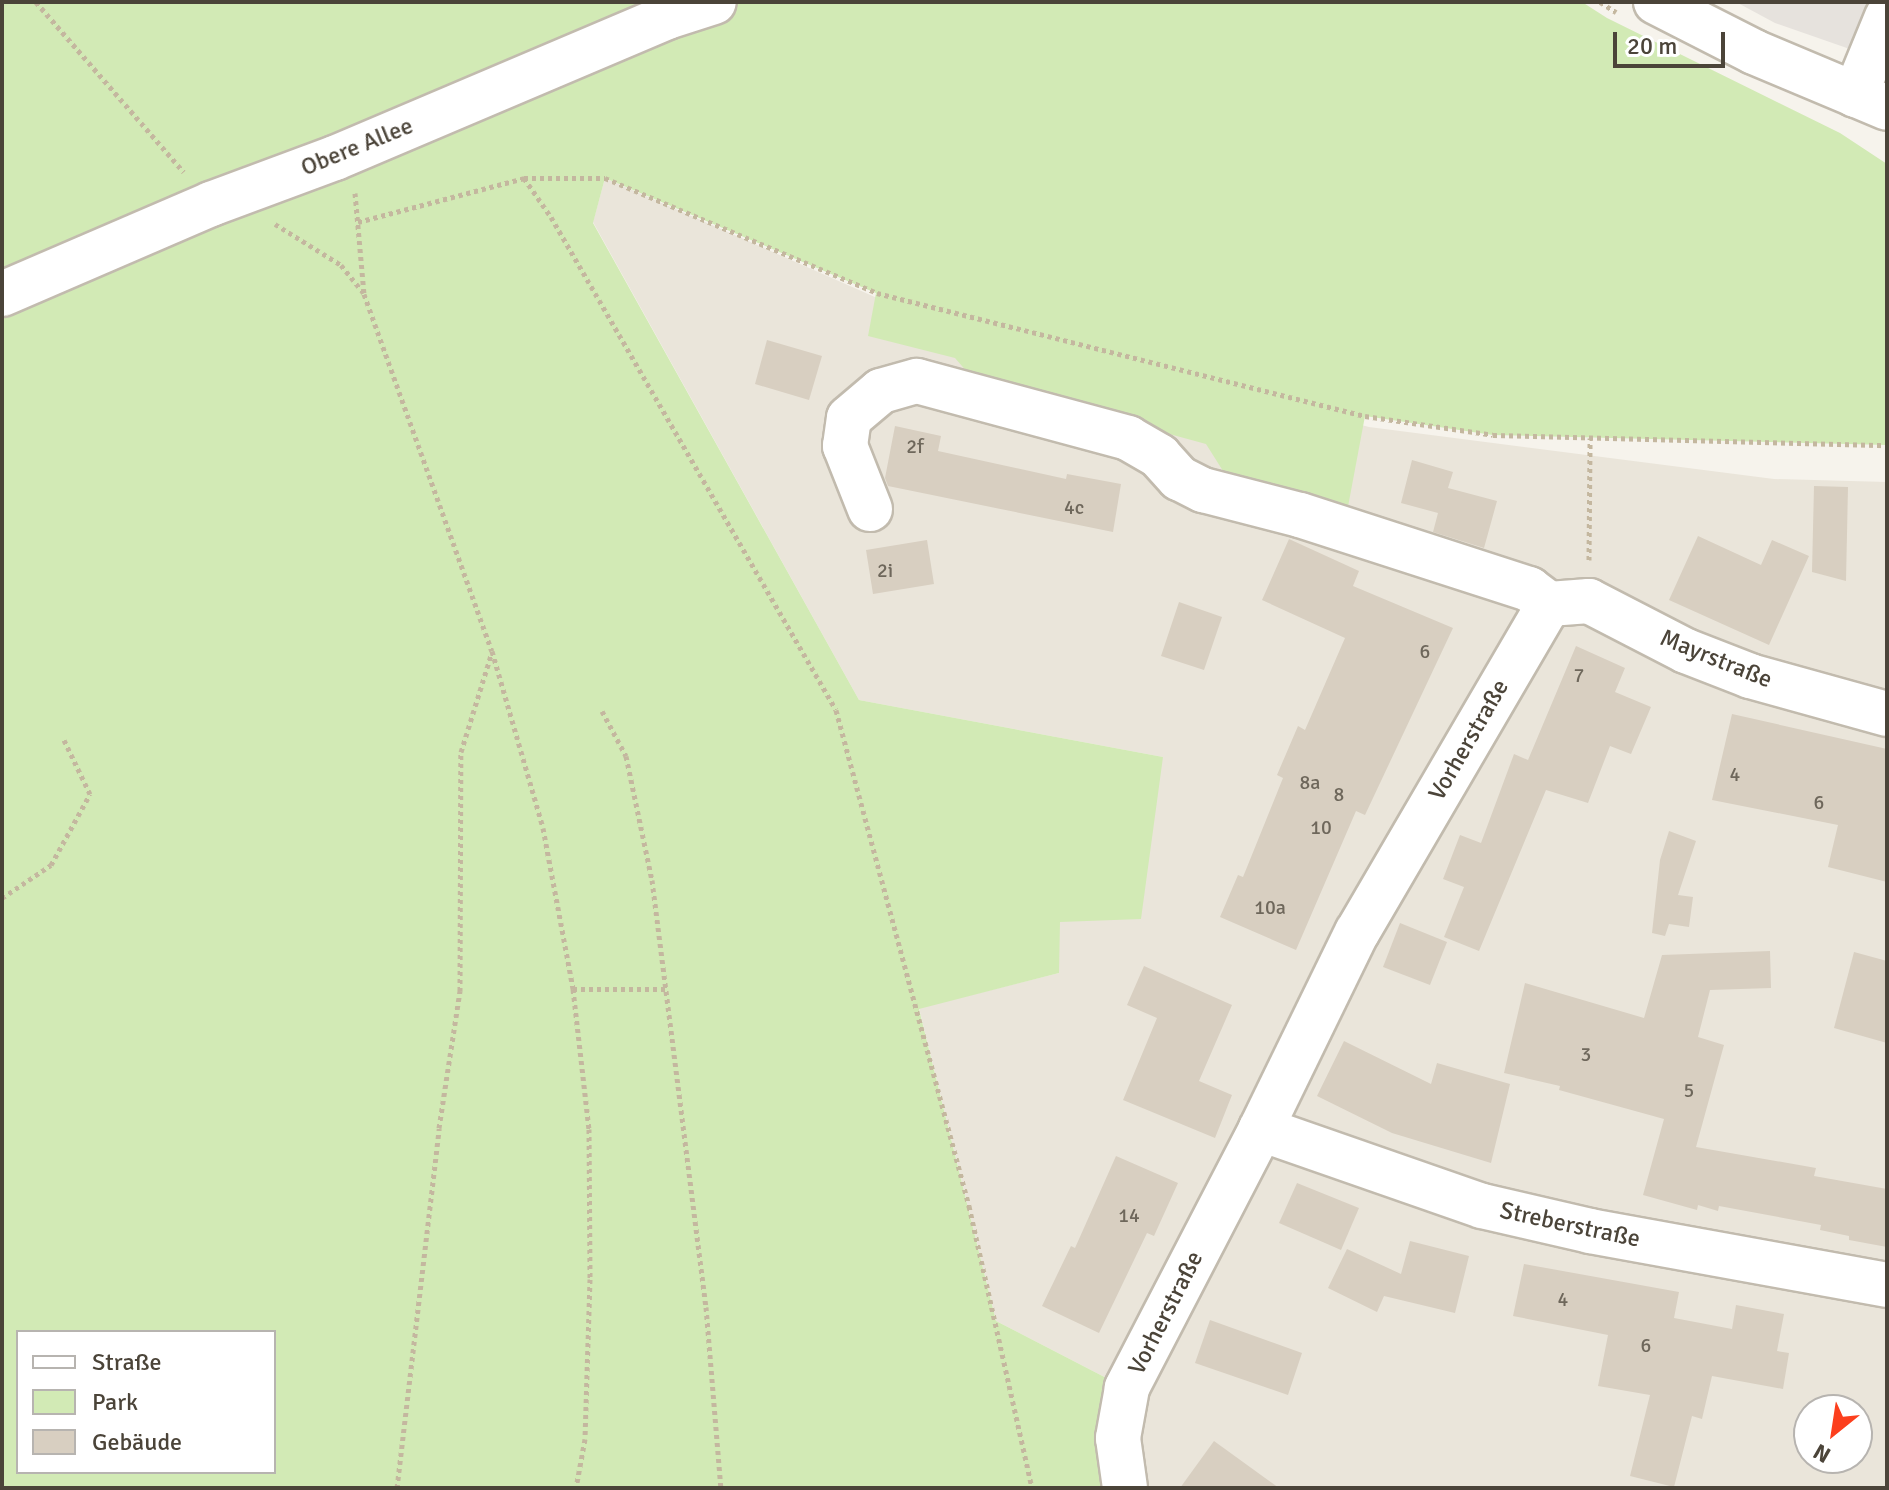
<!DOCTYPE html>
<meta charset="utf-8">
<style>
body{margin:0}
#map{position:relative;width:1889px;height:1490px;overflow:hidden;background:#f6f3ec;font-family:Signika,sans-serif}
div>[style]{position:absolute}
.residential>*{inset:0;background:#eae5da}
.industrial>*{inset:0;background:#e6e2dd}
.green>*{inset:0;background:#d2eab5}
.building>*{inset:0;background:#d8cfc1}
.path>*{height:5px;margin-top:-2.5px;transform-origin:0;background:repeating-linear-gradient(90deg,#c4b79f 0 4px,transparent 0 8px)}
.roads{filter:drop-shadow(2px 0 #c2bbae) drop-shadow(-2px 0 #c2bbae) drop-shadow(0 2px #c2bbae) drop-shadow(0 -2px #c2bbae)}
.minor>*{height:44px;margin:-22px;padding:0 22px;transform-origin:22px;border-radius:22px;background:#fff}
span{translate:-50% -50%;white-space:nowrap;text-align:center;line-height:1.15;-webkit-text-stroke:6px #fff;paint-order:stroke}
.number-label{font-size:20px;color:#6e675b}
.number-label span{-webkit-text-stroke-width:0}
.street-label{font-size:24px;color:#4b4439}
.frame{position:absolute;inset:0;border:4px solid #4b4439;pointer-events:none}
.legend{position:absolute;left:16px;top:1330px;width:260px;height:144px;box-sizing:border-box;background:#fff;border:2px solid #b7b4b0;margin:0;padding:10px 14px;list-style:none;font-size:24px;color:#4b4439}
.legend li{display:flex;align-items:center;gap:16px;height:40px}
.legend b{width:40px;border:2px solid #b7b4b0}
.north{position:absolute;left:1793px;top:1394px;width:80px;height:80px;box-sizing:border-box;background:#fff;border:2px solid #b7b4b0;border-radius:50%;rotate:210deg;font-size:22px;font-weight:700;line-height:32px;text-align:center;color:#4b4439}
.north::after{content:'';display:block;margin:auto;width:28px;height:36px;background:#fc3f1d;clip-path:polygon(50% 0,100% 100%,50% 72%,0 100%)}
.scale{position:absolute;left:1613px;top:32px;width:112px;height:36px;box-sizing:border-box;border:4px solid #4b4439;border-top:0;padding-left:10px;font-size:24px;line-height:28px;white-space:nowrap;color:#4b4439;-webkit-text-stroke:6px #fff;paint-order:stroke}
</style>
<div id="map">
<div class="residential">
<i style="clip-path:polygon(evenodd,605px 178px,884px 301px,1369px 427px,1774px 479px,1887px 482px,1887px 1488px,1107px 1488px,1116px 1383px,996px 1321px,919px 1008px,1059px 973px,1059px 922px,1163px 757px,859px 700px,593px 222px,605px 178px,1809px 1410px,1857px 1410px,1857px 1458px,1809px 1458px,1809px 1410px)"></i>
</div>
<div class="industrial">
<i style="clip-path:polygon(1736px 2px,1887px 2px,1887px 62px,1775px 23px)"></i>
</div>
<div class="green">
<i style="clip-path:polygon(evenodd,2px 2px,1582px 2px,1607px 18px,1840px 133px,1887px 164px,1887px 445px,1493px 435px,1365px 416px,1347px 512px,1230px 482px,1206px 444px,975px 381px,955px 358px,868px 336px,876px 293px,605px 178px,593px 223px,859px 700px,1163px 757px,1141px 919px,1060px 922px,1059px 973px,919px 1009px,996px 1321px,1116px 1383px,1107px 1488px,2px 1488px,2px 2px,18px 1332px,274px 1332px,274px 1472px,18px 1472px,18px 1332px)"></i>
</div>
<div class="building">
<i style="clip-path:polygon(767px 340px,822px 356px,809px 400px,755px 384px)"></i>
<i style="clip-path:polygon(895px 426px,941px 436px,938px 451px,1066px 479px,1067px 474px,1121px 484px,1113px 532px,888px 486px,885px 478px)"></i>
<i style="clip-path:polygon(1412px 460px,1453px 472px,1448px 488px,1497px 501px,1484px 548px,1433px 532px,1438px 513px,1401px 503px)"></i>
<i style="clip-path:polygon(1814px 486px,1848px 487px,1846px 581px,1812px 572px)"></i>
<i style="clip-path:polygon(1698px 536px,1761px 565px,1772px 540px,1809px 556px,1769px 645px,1669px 600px)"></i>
<i style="clip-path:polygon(1289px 539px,1359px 571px,1353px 586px,1453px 628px,1365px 815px,1356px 811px,1296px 950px,1220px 917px,1238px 875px,1243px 877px,1283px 778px,1277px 775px,1298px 726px,1305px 730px,1345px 638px,1262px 600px)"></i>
<i style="clip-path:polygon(927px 540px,934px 584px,873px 594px,866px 550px)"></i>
<i style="clip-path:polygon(1179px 602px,1222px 617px,1204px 670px,1161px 656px)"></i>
<i style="clip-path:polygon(1576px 646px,1625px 668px,1615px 692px,1651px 707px,1631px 754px,1610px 746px,1588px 803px,1546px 790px,1479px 951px,1444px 937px,1464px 887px,1443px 879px,1460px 835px,1481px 843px,1514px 754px,1528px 760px)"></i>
<i style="clip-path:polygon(1732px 714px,1887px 749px,1887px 882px,1828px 867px,1838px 825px,1712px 800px)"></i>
<i style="clip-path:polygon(1669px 831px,1696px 841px,1678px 895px,1693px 897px,1689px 927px,1669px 924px,1665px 936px,1652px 933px,1660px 860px)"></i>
<i style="clip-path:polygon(1400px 923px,1447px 942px,1430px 985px,1383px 967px)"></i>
<i style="clip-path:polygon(1770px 951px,1771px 988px,1710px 990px,1698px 1037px,1724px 1045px,1696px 1147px,1816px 1168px,1814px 1176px,1887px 1189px,1887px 1247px,1849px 1240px,1849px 1236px,1820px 1230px,1821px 1225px,1719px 1206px,1718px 1211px,1698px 1205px,1697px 1210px,1643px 1195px,1664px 1119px,1559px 1090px,1560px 1086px,1504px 1073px,1525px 983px,1644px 1018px,1662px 955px)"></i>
<i style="clip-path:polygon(1854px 952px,1887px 961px,1887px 1043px,1834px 1028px)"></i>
<i style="clip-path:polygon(1144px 966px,1232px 1005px,1199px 1081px,1232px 1095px,1215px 1138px,1123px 1100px,1157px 1018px,1127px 1005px)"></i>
<i style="clip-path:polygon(1344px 1041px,1431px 1084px,1437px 1063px,1510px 1084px,1491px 1163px,1392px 1133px,1317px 1096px)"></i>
<i style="clip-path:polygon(1116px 1156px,1178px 1183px,1154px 1236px,1147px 1233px,1099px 1333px,1042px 1306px,1071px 1246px,1075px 1248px)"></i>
<i style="clip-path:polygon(1297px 1183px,1359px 1208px,1341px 1250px,1279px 1223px)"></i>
<i style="clip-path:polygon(1410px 1241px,1469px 1256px,1455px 1313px,1384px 1296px,1377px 1312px,1328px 1288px,1347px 1249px,1401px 1274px)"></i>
<i style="clip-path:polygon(1524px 1264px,1679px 1292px,1674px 1318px,1732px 1329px,1736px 1305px,1784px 1314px,1777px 1351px,1789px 1353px,1783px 1389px,1712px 1376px,1702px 1419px,1692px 1416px,1674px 1487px,1630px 1476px,1650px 1395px,1598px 1386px,1608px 1335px,1513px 1316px)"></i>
<i style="clip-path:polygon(1210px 1320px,1302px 1353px,1288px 1395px,1195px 1363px)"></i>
<i style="clip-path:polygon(1214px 1441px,1279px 1488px,1180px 1488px)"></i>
</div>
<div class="path">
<i style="left:36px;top:2px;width:225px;rotate:49deg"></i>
<i style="left:1600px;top:2px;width:19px;rotate:32deg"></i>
<i style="left:524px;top:178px;width:47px;rotate:55.3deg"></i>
<i style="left:551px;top:217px;width:569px;rotate:59.97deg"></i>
<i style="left:836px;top:710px;width:514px;rotate:74.99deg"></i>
<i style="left:969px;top:1206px;width:289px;rotate:77.4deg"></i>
<i style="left:355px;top:193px;width:101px;rotate:84.9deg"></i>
<i style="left:364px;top:294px;width:379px;rotate:70.3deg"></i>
<i style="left:492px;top:651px;width:184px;rotate:73.9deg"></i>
<i style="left:543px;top:828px;width:164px;rotate:79.4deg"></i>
<i style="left:573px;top:989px;width:141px;rotate:83.5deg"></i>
<i style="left:589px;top:1129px;width:150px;rotate:89.6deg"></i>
<i style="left:590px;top:1279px;width:160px;rotate:91.8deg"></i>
<i style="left:585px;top:1439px;width:50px;rotate:100.4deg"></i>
<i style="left:358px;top:222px;width:172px;rotate:-14.8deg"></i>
<i style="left:524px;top:178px;width:81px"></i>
<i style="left:605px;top:178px;width:295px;rotate:22.9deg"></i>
<i style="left:877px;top:293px;width:503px;rotate:14.15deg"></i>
<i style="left:1365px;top:416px;width:129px;rotate:8.4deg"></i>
<i style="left:1493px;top:435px;width:394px;rotate:1.5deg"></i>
<i style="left:275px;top:224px;width:78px;rotate:31.8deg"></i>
<i style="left:341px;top:265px;width:36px;rotate:51deg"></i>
<i style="left:1589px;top:560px;width:122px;rotate:-89.5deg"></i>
<i style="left:602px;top:711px;width:51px;rotate:61.9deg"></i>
<i style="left:626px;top:756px;width:127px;rotate:78.2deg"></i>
<i style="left:652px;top:880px;width:430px;rotate:82.8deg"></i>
<i style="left:706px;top:1307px;width:182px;rotate:85.3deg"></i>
<i style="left:2px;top:898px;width:59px;rotate:-34deg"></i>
<i style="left:51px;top:865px;width:81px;rotate:-61.2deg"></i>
<i style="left:90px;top:794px;width:60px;rotate:-115.7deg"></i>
<i style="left:573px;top:989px;width:93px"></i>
<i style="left:397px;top:1488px;width:362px;rotate:-83.3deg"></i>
<i style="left:439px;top:1128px;width:139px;rotate:-81.3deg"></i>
<i style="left:460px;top:991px;width:239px;rotate:-89.8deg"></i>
<i style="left:461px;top:752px;width:105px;rotate:-72.8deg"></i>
</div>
<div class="roads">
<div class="minor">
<i style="left:1656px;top:2px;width:110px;rotate:27deg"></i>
<i style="left:1754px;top:52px;width:144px;rotate:22.8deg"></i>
<i style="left:1855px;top:95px;width:84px;rotate:-67.7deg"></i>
<i style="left:2px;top:294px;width:228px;rotate:-23.3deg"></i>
<i style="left:211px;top:204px;width:132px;rotate:-20.4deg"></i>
<i style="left:335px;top:158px;width:361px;rotate:-23deg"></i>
<i style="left:667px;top:17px;width:49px;rotate:-17.7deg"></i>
<i style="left:870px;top:509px;width:68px;rotate:-111.6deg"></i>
<i style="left:845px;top:446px;width:28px;rotate:-82deg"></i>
<i style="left:849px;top:418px;width:42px;rotate:-40.2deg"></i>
<i style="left:881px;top:391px;width:37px;rotate:-16deg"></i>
<i style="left:917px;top:381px;width:219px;rotate:15.1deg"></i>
<i style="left:1128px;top:438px;width:36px;rotate:30deg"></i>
<i style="left:1159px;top:456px;width:30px;rotate:48deg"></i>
<i style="left:1179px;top:478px;width:27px;rotate:27deg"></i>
<i style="left:1203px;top:490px;width:100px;rotate:14.5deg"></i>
<i style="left:1300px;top:515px;width:241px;rotate:17.9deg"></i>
<i style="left:1529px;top:589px;width:25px;rotate:37deg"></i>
<i style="left:1549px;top:604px;width:380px;rotate:120.3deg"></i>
<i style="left:1357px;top:932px;width:219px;rotate:116deg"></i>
<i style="left:1261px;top:1129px;width:292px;rotate:117.4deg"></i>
<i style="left:1127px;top:1388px;width:51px;rotate:100.2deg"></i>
<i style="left:1118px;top:1438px;width:50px;rotate:82deg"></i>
<i style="left:1549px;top:604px;width:40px;rotate:-4.3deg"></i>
<i style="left:1589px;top:601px;width:109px;rotate:27.3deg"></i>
<i style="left:1686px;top:651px;width:69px;rotate:21.3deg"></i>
<i style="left:1750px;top:676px;width:142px;rotate:15.5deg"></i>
<i style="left:1261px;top:1129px;width:234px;rotate:19.2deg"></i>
<i style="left:1482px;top:1206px;width:111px;rotate:13deg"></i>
<i style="left:1590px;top:1231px;width:302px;rotate:10.3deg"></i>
</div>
</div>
<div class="number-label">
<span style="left:915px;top:446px">2f</span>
<span style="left:1074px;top:507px">4c</span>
<span style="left:885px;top:570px">2i</span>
<span style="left:1425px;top:651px">6</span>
<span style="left:1579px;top:675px">7</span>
<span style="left:1735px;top:774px">4</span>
<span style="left:1310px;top:782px">8a</span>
<span style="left:1339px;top:794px">8</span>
<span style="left:1819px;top:802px">6</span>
<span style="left:1321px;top:827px">10</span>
<span style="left:1270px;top:907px">10a</span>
<span style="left:1586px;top:1054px">3</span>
<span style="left:1689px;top:1090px">5</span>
<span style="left:1129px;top:1215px">14</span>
<span style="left:1563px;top:1299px">4</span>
<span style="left:1646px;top:1345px">6</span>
</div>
<div class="street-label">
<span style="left:357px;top:147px;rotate:-22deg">Obere Allee</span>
<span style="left:1716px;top:659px;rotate:22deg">Mayrstraße</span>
<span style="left:1469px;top:740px;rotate:-60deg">Vorherstraße</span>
<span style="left:1570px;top:1225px;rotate:12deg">Streberstraße</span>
<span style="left:1166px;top:1313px;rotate:-63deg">Vorherstraße</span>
</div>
<div class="frame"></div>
<ul class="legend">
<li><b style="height:10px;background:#fff"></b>Straße</li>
<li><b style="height:22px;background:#d2eab5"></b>Park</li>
<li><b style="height:22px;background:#d8cfc1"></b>Gebäude</li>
</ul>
<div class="north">N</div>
<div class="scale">20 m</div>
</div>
